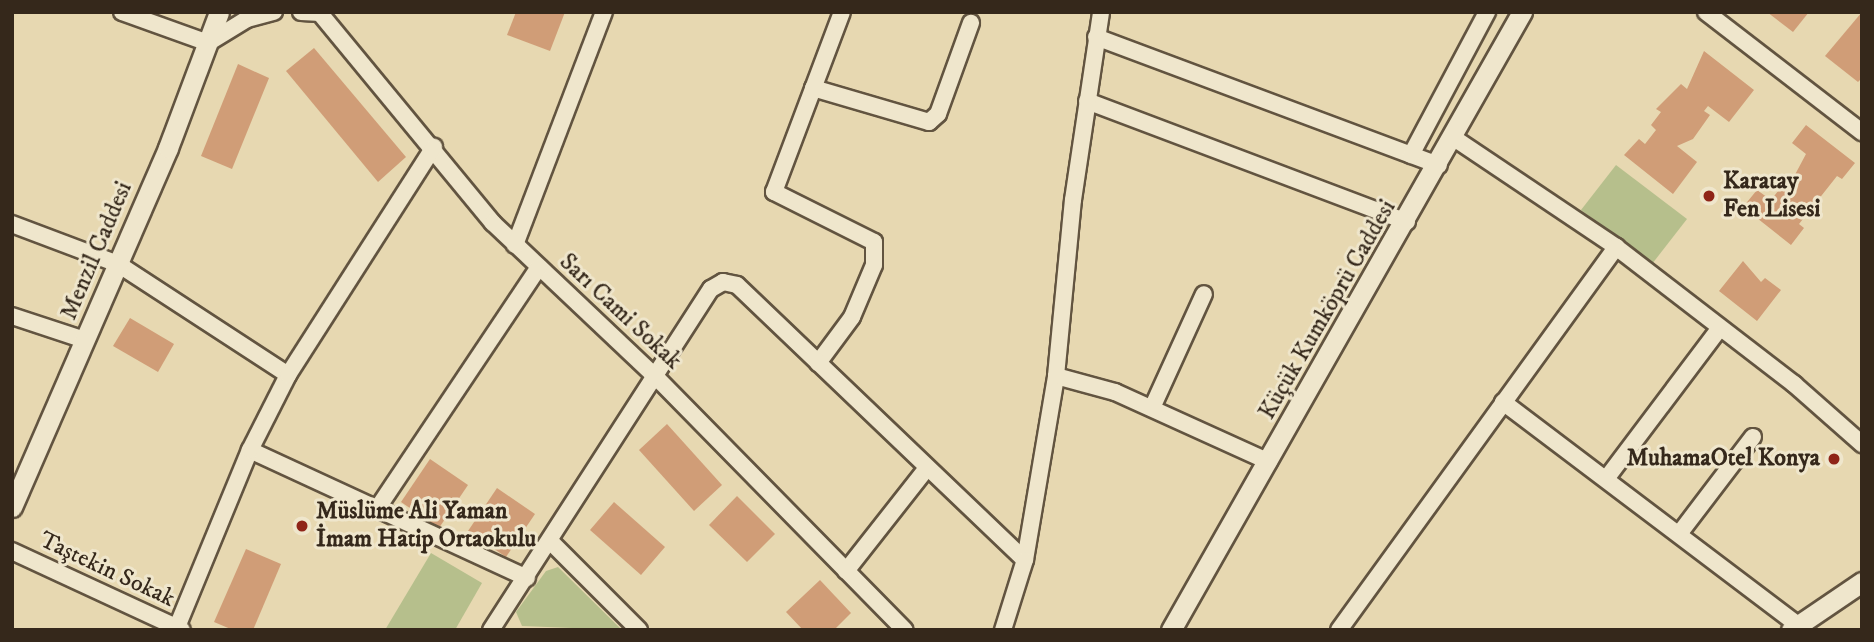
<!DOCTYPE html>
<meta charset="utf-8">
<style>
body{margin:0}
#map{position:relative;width:1874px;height:642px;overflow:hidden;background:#e7d8b1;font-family:"IM FELL DW Pica",serif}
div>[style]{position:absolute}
.green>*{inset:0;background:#b6bf8c}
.building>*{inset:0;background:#d09d77}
.roads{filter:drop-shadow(2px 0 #625440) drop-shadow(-2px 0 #625440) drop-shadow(0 2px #625440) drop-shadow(0 -2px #625440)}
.minor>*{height:16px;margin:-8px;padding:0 8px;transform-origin:8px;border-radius:8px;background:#efe6cc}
.tertiary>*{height:19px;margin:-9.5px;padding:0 9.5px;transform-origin:9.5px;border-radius:9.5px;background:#efe6cc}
.dots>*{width:19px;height:19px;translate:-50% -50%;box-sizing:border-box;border:4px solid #efe6cc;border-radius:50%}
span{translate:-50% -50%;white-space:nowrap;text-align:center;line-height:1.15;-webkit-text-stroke:6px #efe6cc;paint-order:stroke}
.poi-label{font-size:24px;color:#35281b;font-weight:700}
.left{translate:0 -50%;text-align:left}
.right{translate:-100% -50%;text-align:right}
.street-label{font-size:24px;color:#35281b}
.frame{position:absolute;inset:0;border:14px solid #35281b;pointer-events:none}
</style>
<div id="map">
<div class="green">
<i style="clip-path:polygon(1616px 165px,1687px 219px,1652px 264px,1581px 210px)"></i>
<i style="clip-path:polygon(431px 553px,482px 583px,455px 630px,385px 630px)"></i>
<i style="clip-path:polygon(558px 567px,622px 630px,522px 626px,516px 612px,546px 571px)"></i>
</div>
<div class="building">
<i style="clip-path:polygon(516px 12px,565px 12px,550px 51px,507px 35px)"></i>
<i style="clip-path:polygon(1767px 12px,1809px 12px,1793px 32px)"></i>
<i style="clip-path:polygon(1862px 12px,1862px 78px,1858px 82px,1825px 56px)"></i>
<i style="clip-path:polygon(314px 48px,406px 157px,378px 182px,286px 71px)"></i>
<i style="clip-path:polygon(1704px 51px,1754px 90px,1729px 122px,1708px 106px,1704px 111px,1710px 115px,1693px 139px,1677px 146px,1697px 162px,1673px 194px,1624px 155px,1639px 139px,1645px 144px,1656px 130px,1651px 125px,1661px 112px,1656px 109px,1681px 84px,1687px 89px)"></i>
<i style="clip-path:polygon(238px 64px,269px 78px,232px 169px,201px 156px)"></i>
<i style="clip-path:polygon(1806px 125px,1855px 163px,1842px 179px,1837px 176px,1799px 224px,1804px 228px,1791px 245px,1743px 207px,1757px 190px,1771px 200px,1786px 181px,1790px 184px,1806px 154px,1792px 143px)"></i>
<i style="clip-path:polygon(1743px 261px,1761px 282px,1765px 278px,1781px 290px,1757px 321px,1719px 291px)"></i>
<i style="clip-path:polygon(130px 318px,174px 344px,158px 372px,113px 346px)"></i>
<i style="clip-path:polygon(667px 424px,722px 485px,694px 511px,639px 450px)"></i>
<i style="clip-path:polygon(430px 459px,468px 485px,439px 528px,401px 502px)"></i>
<i style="clip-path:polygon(497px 488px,535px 514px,506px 557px,468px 531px)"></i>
<i style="clip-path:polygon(737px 496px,775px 534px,747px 562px,709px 525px)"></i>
<i style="clip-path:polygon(614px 502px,665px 547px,641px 575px,590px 530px)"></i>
<i style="clip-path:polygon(246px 549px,281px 564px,253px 630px,233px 630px,214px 622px)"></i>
<i style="clip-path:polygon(820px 580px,851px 613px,834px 630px,803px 630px,786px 612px)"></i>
</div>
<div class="roads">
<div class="minor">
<i style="left:122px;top:12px;width:91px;rotate:19.8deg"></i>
<i style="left:208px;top:43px;width:46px;rotate:-31.6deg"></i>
<i style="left:247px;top:19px;width:28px;rotate:-15deg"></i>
<i style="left:301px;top:12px;width:20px;rotate:3deg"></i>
<i style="left:319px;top:12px;width:273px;rotate:50.5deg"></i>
<i style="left:493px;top:223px;width:223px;rotate:43.4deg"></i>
<i style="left:655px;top:376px;width:356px;rotate:45.5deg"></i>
<i style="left:1706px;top:12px;width:197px;rotate:37.6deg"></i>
<i style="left:1096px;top:37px;width:366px;rotate:20.5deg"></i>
<i style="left:813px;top:88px;width:121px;rotate:16.3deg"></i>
<i style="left:929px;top:122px;width:12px;rotate:-42deg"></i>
<i style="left:938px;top:114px;width:97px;rotate:-70.1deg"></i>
<i style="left:1087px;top:101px;width:342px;rotate:20.7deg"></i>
<i style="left:1454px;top:138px;width:195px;rotate:33.9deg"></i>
<i style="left:1616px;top:247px;width:225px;rotate:37.6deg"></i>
<i style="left:1794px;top:384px;width:91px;rotate:41.4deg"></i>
<i style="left:1411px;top:155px;width:162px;rotate:-62deg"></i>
<i style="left:12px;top:224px;width:113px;rotate:20.7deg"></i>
<i style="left:118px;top:264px;width:203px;rotate:33.1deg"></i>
<i style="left:515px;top:245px;width:249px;rotate:-69.1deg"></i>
<i style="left:12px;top:316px;width:77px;rotate:18.2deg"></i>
<i style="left:818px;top:363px;width:57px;rotate:-53.5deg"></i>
<i style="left:852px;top:317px;width:56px;rotate:-67.1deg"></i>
<i style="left:874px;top:265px;width:23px;rotate:-90deg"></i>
<i style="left:874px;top:242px;width:112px;rotate:-153.4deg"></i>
<i style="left:774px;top:192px;width:192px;rotate:-69.3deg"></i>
<i style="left:1056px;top:376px;width:61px;rotate:15.2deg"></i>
<i style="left:1115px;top:392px;width:169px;rotate:24.4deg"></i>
<i style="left:1503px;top:402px;width:370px;rotate:37.1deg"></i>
<i style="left:1152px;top:408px;width:125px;rotate:-65.5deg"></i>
<i style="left:250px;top:450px;width:305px;rotate:24.8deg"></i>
<i style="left:1606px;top:479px;width:188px;rotate:-53deg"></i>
<i style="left:377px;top:509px;width:291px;rotate:-56.2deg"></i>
<i style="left:1679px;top:534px;width:122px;rotate:-52.7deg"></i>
<i style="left:550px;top:541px;width:126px;rotate:45deg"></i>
<i style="left:12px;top:551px;width:187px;rotate:24.9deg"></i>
<i style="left:846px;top:571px;width:131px;rotate:-51.8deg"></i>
<i style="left:177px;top:627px;width:191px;rotate:-67.6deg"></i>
<i style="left:250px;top:450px;width:84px;rotate:-63.1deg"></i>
<i style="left:288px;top:375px;width:271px;rotate:-57.4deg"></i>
<i style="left:491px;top:630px;width:406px;rotate:-57.2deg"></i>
<i style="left:711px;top:289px;width:14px;rotate:-30deg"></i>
<i style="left:723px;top:282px;width:14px;rotate:12deg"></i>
<i style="left:737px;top:285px;width:398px;rotate:43.7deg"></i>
<i style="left:1025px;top:560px;width:187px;rotate:-80.4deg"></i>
<i style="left:1056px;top:376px;width:177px;rotate:-84.5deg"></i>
<i style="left:1073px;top:200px;width:190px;rotate:-81.5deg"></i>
<i style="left:1003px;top:630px;width:73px;rotate:-72.6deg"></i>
<i style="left:1339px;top:630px;width:473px;rotate:-54.1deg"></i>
</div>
<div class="tertiary">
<i style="left:12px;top:507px;width:391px;rotate:-66.5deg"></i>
<i style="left:168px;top:148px;width:145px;rotate:-69.4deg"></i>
<i style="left:1171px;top:630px;width:711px;rotate:-60.41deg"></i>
<i style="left:1791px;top:630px;width:86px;rotate:-34.1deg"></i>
</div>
</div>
<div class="dots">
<i style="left:1709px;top:196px;background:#8f2418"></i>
<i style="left:1834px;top:459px;background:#8f2418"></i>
<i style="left:302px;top:526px;background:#8f2418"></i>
</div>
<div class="poi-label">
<span class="left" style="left:1723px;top:196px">Karatay<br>Fen Lisesi</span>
<span class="right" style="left:1820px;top:459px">MuhamaOtel Konya</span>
<span class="left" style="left:316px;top:526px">Müslüme Ali Yaman<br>İmam Hatip Ortaokulu</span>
</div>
<div class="street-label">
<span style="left:97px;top:251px;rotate:-67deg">Menzil Caddesi</span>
<span style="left:1328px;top:310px;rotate:-60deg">Küçük Kumköprü Caddesi</span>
<span style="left:620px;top:312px;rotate:43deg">Sarı Cami Sokak</span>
<span style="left:107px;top:570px;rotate:25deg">Taştekin Sokak</span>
</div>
<div class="frame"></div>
</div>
